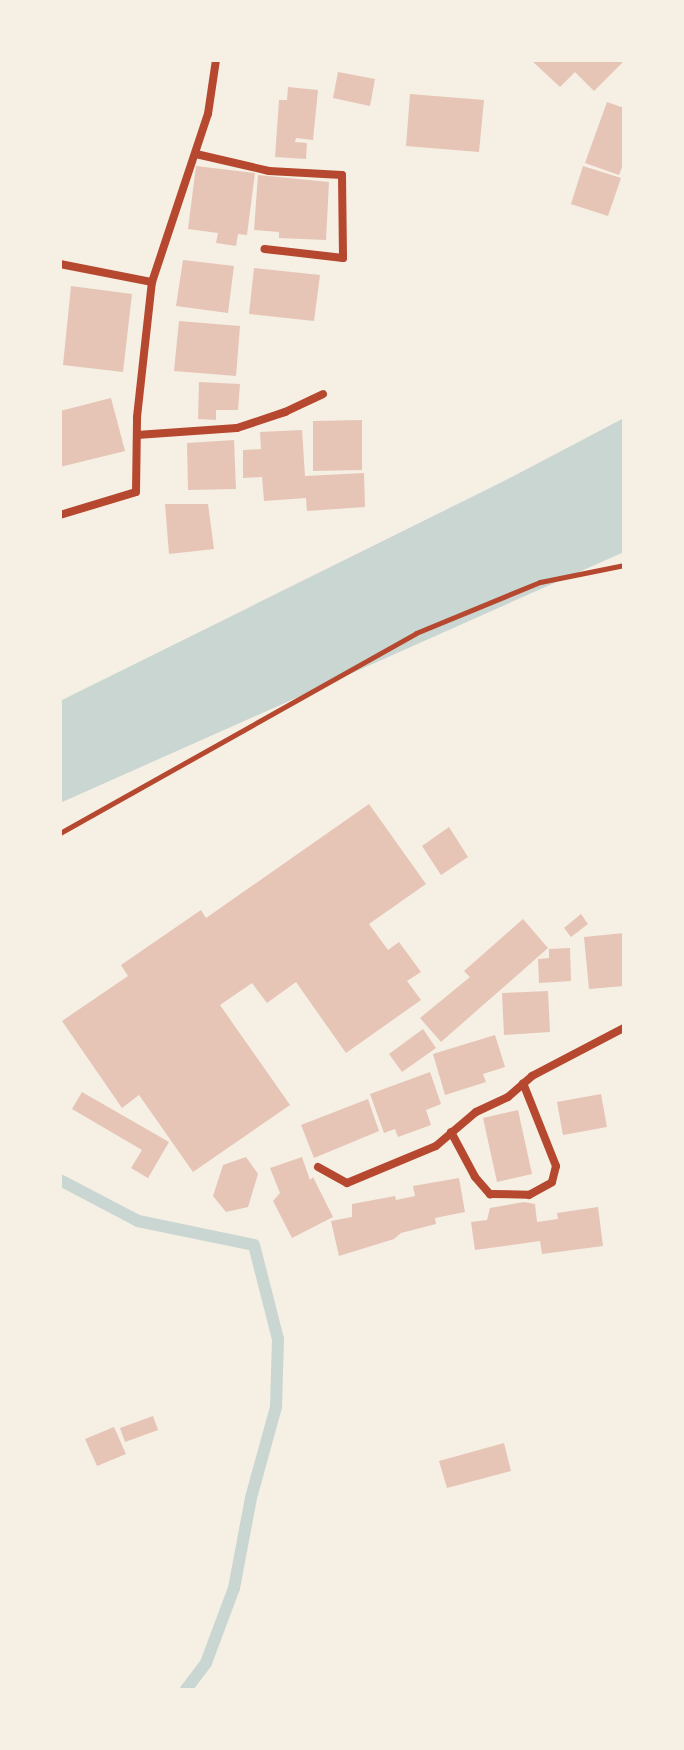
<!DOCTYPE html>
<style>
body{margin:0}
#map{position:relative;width:684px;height:1750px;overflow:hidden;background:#f6efe4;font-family:"Noto Sans",sans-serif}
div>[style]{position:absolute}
.water>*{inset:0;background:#c9d6d2}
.stream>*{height:12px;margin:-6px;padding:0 6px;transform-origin:6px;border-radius:6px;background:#c9d6d2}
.building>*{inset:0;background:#e6c5b7}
.path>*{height:5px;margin:-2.5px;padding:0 2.5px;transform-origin:2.5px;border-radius:2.5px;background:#b5482f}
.minor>*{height:8px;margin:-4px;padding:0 4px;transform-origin:4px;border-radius:4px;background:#b5482f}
span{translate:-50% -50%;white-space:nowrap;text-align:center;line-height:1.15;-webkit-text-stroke:8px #f6efe4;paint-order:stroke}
.frame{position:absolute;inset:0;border:62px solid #f6efe4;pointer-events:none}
</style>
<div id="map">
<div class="water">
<i style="clip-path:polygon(624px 418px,624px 552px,60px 803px,60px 701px,504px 481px)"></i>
</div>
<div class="stream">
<i style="left:60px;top:1180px;width:88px;rotate:27.7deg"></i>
<i style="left:138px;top:1221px;width:118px;rotate:11.7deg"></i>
<i style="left:254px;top:1245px;width:97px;rotate:75.7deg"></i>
<i style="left:278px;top:1339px;width:68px;rotate:91.7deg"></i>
<i style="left:276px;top:1407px;width:94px;rotate:105.4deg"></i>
<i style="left:251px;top:1498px;width:92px;rotate:100.7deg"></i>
<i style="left:234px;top:1588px;width:80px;rotate:110.5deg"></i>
<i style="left:206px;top:1663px;width:34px;rotate:127deg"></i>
</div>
<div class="building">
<i style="clip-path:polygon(531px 60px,624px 60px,624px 61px,594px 91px,575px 72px,560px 87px)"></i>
<i style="clip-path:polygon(338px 72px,375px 79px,370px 106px,333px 98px)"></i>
<i style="clip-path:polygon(288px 87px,318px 90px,313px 140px,296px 138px,295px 142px,307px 143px,306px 159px,275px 157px,279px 100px,287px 100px)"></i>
<i style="clip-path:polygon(410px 94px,484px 100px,479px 152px,406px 146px)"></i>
<i style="clip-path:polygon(607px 102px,624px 108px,624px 162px,619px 175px,585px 163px)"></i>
<i style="clip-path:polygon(196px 166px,255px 173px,247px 235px,238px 234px,236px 246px,216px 243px,218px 233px,188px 229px)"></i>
<i style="clip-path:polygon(583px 166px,621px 178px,608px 216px,571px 204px)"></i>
<i style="clip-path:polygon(258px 175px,329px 182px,326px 240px,279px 238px,279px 232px,254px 230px)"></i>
<i style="clip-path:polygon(183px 260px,234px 266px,228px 313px,176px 306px)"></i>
<i style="clip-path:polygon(254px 268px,320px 275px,314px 321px,249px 314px)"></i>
<i style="clip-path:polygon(71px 286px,132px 294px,123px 372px,63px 365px)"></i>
<i style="clip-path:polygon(179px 321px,240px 326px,236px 376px,174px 371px)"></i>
<i style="clip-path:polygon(199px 382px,240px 384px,238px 410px,216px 410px,216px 420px,198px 419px)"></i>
<i style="clip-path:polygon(111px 398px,125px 451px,60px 467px,60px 411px)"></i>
<i style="clip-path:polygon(362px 420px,362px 470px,313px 471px,313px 421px)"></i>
<i style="clip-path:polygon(302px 430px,305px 476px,364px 473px,365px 507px,307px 511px,306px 498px,264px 501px,262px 477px,243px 478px,243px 450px,261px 449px,260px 432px)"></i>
<i style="clip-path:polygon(234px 440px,236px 489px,188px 490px,187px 443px)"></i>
<i style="clip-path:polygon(165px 504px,208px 504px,214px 549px,169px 554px)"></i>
<i style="clip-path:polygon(369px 804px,426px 884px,369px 924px,388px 950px,399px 942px,421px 972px,407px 981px,421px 1000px,346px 1053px,296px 982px,267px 1003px,252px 983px,220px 1005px,290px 1105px,193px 1172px,139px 1095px,122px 1108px,62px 1021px,128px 976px,121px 965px,201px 910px,206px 918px)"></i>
<i style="clip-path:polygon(449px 827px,468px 857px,441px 875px,422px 846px)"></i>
<i style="clip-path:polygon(581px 914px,588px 924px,571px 937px,564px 928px)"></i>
<i style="clip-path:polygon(523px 919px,548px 948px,441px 1042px,420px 1018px,470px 977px,464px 971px)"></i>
<i style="clip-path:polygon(624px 933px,624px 986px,589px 989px,584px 937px)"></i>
<i style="clip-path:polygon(570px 948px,571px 981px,539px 983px,538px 959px,549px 958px,549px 949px)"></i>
<i style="clip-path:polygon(548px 991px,550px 1032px,504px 1035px,502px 993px)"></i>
<i style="clip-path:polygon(423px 1029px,436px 1048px,402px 1072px,389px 1054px)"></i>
<i style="clip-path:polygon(495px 1035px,505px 1067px,483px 1074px,486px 1082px,445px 1095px,433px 1054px)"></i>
<i style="clip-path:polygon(430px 1072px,441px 1104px,426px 1110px,431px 1125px,398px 1137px,395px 1129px,384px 1133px,370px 1094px)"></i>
<i style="clip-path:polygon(82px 1092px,169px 1142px,148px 1178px,131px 1168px,142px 1150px,72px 1109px)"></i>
<i style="clip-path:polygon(601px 1094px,607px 1127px,563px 1135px,557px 1102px)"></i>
<i style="clip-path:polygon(368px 1099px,379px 1131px,314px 1158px,301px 1125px)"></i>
<i style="clip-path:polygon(518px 1110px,532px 1174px,497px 1182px,483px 1118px)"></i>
<i style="clip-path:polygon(246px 1157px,258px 1174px,248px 1207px,226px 1212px,213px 1196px,223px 1165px)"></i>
<i style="clip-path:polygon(302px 1157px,310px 1180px,313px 1177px,333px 1217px,292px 1238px,273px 1201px,280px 1193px,270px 1168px)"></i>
<i style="clip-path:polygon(459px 1178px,465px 1212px,435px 1218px,436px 1224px,401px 1233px,394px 1239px,339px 1256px,331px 1221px,352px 1217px,352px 1204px,395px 1196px,396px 1200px,415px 1196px,413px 1186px)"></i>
<i style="clip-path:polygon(524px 1202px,535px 1204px,537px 1222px,558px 1219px,557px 1213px,598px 1207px,603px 1246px,542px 1254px,540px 1241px,475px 1250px,471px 1222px,487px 1220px,490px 1208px)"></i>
<i style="clip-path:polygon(153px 1416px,158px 1430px,125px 1442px,120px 1428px)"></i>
<i style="clip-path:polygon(114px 1427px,126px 1454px,97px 1466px,85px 1439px)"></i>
<i style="clip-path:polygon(504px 1443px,511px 1471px,447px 1488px,439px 1461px)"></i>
</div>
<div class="path">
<i style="left:60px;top:833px;width:408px;rotate:-29.3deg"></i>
<i style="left:416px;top:633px;width:134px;rotate:-22.4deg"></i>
<i style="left:540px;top:582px;width:86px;rotate:-11.4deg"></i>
</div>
<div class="minor">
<i style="left:196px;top:154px;width:75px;rotate:13.1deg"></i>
<i style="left:269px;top:171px;width:73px;rotate:3.1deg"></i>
<i style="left:342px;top:175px;width:83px;rotate:89.3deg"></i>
<i style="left:343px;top:258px;width:79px;rotate:-173.4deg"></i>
<i style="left:60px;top:264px;width:94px;rotate:11.1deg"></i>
<i style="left:137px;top:435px;width:100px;rotate:-4deg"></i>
<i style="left:237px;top:428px;width:51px;rotate:-18.4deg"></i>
<i style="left:285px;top:412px;width:42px;rotate:-25.3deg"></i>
<i style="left:60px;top:515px;width:79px;rotate:-16.8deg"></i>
<i style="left:136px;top:492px;width:75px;rotate:-89.2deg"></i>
<i style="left:137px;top:417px;width:136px;rotate:-83.7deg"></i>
<i style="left:152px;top:282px;width:177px;rotate:-71.6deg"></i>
<i style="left:208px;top:114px;width:55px;rotate:-81.6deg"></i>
<i style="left:451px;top:1132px;width:51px;rotate:61.9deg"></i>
<i style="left:475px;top:1177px;width:23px;rotate:49deg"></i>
<i style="left:490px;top:1194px;width:39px;rotate:1deg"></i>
<i style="left:529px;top:1195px;width:26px;rotate:-29deg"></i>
<i style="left:552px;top:1182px;width:16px;rotate:-76deg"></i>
<i style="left:556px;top:1166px;width:89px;rotate:-111.7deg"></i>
<i style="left:318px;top:1167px;width:33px;rotate:29deg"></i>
<i style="left:347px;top:1183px;width:96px;rotate:-22.6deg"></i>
<i style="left:436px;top:1146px;width:52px;rotate:-40.4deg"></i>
<i style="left:476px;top:1112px;width:35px;rotate:-25deg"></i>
<i style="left:508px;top:1097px;width:32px;rotate:-41deg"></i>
<i style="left:532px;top:1076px;width:104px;rotate:-27.6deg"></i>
</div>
<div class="frame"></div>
</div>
